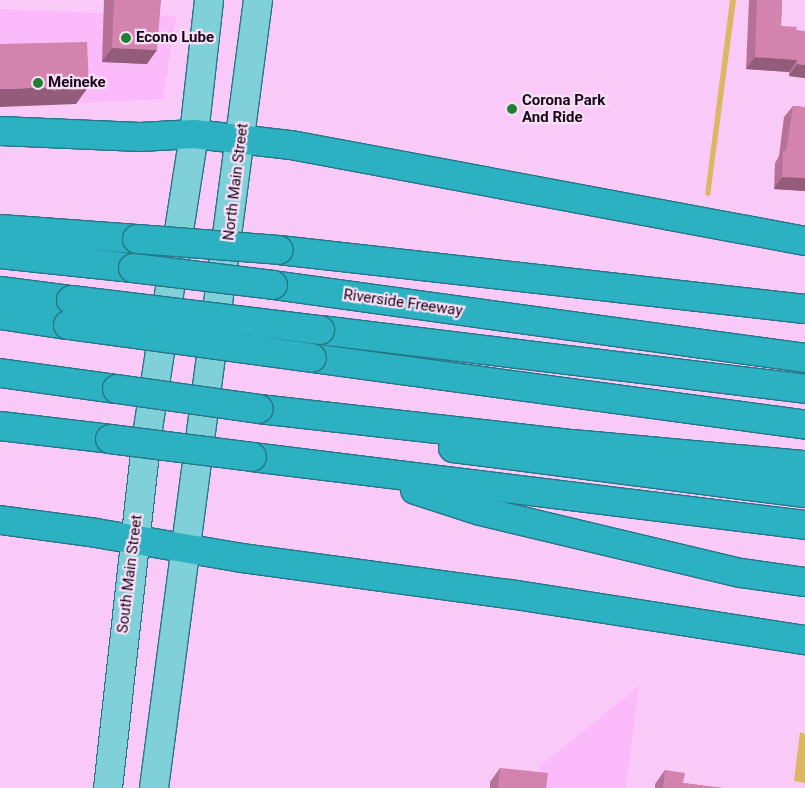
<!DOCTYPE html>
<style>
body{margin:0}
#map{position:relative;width:805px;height:788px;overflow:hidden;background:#f9caf8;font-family:Roboto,sans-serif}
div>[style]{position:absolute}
.built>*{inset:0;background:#fbbafa}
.green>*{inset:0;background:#dbb763}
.roads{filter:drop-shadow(1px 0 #257587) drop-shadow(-1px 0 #257587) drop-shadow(0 1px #257587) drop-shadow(0 -1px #257587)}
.primary>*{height:28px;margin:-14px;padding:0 14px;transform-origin:14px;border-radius:14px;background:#80d0da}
.motorway>*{height:28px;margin:-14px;padding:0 14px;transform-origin:14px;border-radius:14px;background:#2bb1c1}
.bridges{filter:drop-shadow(1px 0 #257587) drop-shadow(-1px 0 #257587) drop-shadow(0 1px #257587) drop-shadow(0 -1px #257587)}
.motorway-bridge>*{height:28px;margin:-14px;padding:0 14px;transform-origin:14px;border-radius:14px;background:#2bb1c1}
.wall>*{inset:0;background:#b57196}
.shaded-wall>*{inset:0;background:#935c7a}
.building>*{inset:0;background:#d283ae}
.dots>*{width:14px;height:14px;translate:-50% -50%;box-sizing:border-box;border:2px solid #f8e0f7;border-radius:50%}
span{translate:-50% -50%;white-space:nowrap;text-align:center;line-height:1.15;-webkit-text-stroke:4.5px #f8e0f7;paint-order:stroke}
.poi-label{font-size:15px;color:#1a061a;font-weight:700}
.left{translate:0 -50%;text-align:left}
.street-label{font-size:15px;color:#1a061a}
</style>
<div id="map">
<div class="built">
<i style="clip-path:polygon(0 9px,176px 16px,163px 99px,0 107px)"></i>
<i style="clip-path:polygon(639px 686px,626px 788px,490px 788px,491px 782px,538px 787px,540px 766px)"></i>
</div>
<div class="green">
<i style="clip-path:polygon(730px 0,736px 0,710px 196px,705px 195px)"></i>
<i style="clip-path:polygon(800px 732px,805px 734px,805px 783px,794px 781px)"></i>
</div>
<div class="roads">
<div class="primary">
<i style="left:108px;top:788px;width:355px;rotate:-83.7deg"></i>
<i style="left:147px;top:435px;width:305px;rotate:-81.1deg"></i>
<i style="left:194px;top:134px;width:135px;rotate:-83.6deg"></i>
<i style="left:154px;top:788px;width:795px;rotate:-82.48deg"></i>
</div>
<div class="motorway">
<i style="left:0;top:131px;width:140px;rotate:2.5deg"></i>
<i style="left:140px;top:137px;width:54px;rotate:-3.2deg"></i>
<i style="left:194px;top:134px;width:98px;rotate:6.5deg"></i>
<i style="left:291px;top:145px;width:523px;rotate:10.58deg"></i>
<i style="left:0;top:229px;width:137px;rotate:4.2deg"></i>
<i style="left:279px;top:250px;width:529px;rotate:6.4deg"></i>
<i style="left:0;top:254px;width:134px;rotate:6deg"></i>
<i style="left:273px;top:285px;width:537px;rotate:7.81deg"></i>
<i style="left:0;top:291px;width:72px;rotate:7.2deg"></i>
<i style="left:0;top:315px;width:69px;rotate:8.4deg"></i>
<i style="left:320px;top:330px;width:489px;rotate:6.9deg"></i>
<i style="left:312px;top:358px;width:498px;rotate:7.7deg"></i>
<i style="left:0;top:373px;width:118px;rotate:7.8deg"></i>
<i style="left:259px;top:409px;width:315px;rotate:6.4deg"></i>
<i style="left:572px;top:444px;width:234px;rotate:5.2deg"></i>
<i style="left:0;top:426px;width:111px;rotate:6.7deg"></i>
<i style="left:453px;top:448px;width:355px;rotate:7.3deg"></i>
<i style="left:252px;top:457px;width:557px;rotate:7.01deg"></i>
<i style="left:415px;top:490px;width:68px;rotate:17.9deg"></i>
<i style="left:480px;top:511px;width:268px;rotate:13.4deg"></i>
<i style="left:741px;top:573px;width:65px;rotate:8deg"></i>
<i style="left:0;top:520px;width:97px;rotate:7.7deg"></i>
<i style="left:96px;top:533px;width:148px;rotate:9.7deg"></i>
<i style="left:242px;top:558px;width:270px;rotate:7.7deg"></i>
<i style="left:510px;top:594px;width:299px;rotate:8.9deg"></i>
</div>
</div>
<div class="bridges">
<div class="motorway-bridge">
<i style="left:137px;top:239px;width:142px;rotate:4.4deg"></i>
<i style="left:133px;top:268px;width:141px;rotate:6.9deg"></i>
<i style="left:71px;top:300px;width:251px;rotate:6.9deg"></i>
<i style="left:68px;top:325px;width:246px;rotate:7.7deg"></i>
<i style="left:117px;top:389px;width:143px;rotate:8deg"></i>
<i style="left:110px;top:439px;width:143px;rotate:7.2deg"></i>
</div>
</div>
<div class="wall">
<i style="clip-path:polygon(104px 0,161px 0,147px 64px,102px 62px)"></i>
<i style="clip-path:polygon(749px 0,782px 0,781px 26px,796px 30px,805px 78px,789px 76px,789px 72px,746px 69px)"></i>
<i style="clip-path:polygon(793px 106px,805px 107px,805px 191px,774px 189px,775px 163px,779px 156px,784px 117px)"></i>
<i style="clip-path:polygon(500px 768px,546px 788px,490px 788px,490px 782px)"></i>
<i style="clip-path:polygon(665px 770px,683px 783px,722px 788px,655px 788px,655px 784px)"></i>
</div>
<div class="shaded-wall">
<i style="clip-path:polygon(112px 48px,157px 50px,147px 64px,102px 62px)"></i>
<i style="clip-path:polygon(755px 57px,797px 60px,789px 72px,746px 69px)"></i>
<i style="clip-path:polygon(797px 64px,805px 65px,805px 78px,789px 76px)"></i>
<i style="clip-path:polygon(89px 86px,76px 104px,0 107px,0 89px)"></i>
<i style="clip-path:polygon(782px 177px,805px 178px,805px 191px,774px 189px)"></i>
</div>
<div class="building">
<i style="clip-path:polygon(114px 0,161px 0,157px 50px,112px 48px)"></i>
<i style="clip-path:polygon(757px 0,782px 0,781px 26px,797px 27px,796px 30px,805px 31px,805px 65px,797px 64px,797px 60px,755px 57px)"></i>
<i style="clip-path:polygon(87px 42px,89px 86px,0 89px,0 44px)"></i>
<i style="clip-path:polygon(793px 106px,805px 107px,805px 178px,782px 177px,783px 151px,786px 151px)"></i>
<i style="clip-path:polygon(500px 768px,548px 773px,546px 788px,498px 788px)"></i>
<i style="clip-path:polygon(665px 770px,685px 773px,683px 783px,722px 788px,663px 788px)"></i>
</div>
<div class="dots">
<i style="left:126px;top:38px;background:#208134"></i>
<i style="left:38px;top:83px;background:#208134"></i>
<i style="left:512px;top:109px;background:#208134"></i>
</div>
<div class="poi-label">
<span class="left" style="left:136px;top:38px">Econo Lube</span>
<span class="left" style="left:48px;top:83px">Meineke</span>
<span class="left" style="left:522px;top:109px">Corona Park<br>And Ride</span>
</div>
<div class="street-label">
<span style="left:236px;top:182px;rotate:-83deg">North Main Street</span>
<span style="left:403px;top:303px;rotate:8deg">Riverside Freeway</span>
<span style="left:130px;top:574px;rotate:-83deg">South Main Street</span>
</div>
</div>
